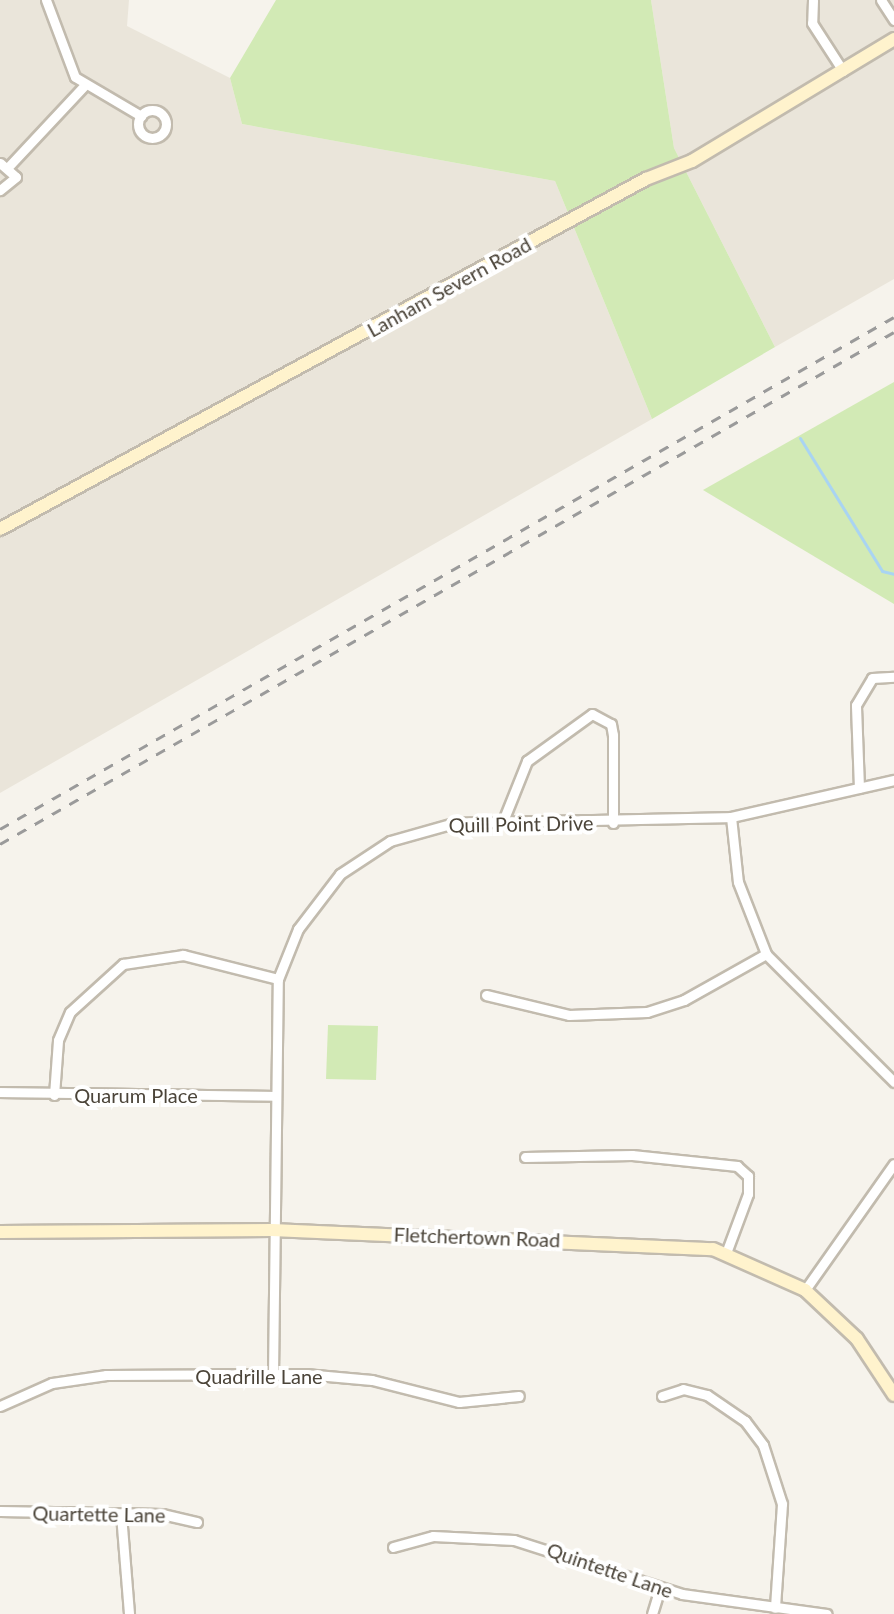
<!DOCTYPE html>
<style>
body{margin:0}
#map{position:relative;width:894px;height:1614px;overflow:hidden;background:#f6f3ec;font-family:Lato,sans-serif}
div>[style]{position:absolute}
.residential>*{inset:0;background:#eae5da}
.green>*{inset:0;background:#d2eab5}
.stream>*{height:3px;margin:-1.5px;padding:0 1.5px;transform-origin:1.5px;border-radius:1.5px;background:#a9d4f2}
.roads{filter:drop-shadow(2px 0 #c2bbae) drop-shadow(-2px 0 #c2bbae) drop-shadow(0 2px #c2bbae) drop-shadow(0 -2px #c2bbae)}
.street>*{height:9px;margin:-4.5px;padding:0 4.5px;transform-origin:4.5px;border-radius:4.5px;background:#fff}
.street>.ring{margin:-4.5px;padding:0;box-sizing:content-box;background:none;border:9px solid #fff;border-radius:50%}
.secondary>*{height:12px;margin:-6px;padding:0 6px;transform-origin:6px;border-radius:6px;background:#fff3cd}
.rail>*{height:3px;margin-top:-1.5px;transform-origin:0;background:repeating-linear-gradient(90deg,#9a9a9a 0 10px,transparent 0 20px)}
span{translate:-50% -50%;white-space:nowrap;text-align:center;line-height:1.15;-webkit-text-stroke:8px #fff;paint-order:stroke}
.street-label{font-size:20px;color:#4b4439}
</style>
<div id="map">
<div class="residential">
<i style="clip-path:polygon(0 0,129px 0,127px 26px,230px 78px,242px 124px,555px 181px,652px 419px,0 793px)"></i>
<i style="clip-path:polygon(651px 0,894px 0,894px 279px,775px 347px,674px 148px)"></i>
</div>
<div class="green">
<i style="clip-path:polygon(276px 0,651px 0,674px 148px,775px 347px,652px 419px,555px 181px,242px 124px,230px 78px)"></i>
<i style="clip-path:polygon(894px 382px,894px 604px,703px 490px)"></i>
<i style="clip-path:polygon(328px 1025px,378px 1026px,376px 1080px,326px 1079px)"></i>
</div>
<div class="stream">
<i style="left:800px;top:438px;width:156px;rotate:58.3deg"></i>
<i style="left:882px;top:571px;width:12px;rotate:14deg"></i>
</div>
<div class="roads">
<div class="street">
<i style="left:46px;top:0;width:82px;rotate:69.4deg"></i>
<i style="left:75px;top:77px;width:77px;rotate:30.6deg"></i>
<i style="left:813px;top:0;width:23px;rotate:92deg"></i>
<i style="left:812px;top:23px;width:57px;rotate:57.1deg"></i>
<i style="left:881px;top:0;width:24px;rotate:57deg"></i>
<i class="ring" style="left:138px;top:110px;width:19px;height:19px"></i>
<i style="left:0;top:163px;width:21px;rotate:41deg"></i>
<i style="left:16px;top:177px;width:21px;rotate:141deg"></i>
<i style="left:10px;top:165px;width:108px;rotate:-46.9deg"></i>
<i style="left:859px;top:788px;width:83px;rotate:-92.1deg"></i>
<i style="left:856px;top:705px;width:31px;rotate:-59deg"></i>
<i style="left:872px;top:678px;width:22px;rotate:-3deg"></i>
<i style="left:731px;top:817px;width:65px;rotate:83.9deg"></i>
<i style="left:738px;top:882px;width:77px;rotate:68.7deg"></i>
<i style="left:766px;top:954px;width:181px;rotate:45deg"></i>
<i style="left:503px;top:821px;width:65px;rotate:-68.2deg"></i>
<i style="left:527px;top:761px;width:80px;rotate:-35.9deg"></i>
<i style="left:592px;top:714px;width:21px;rotate:28deg"></i>
<i style="left:611px;top:724px;width:11px;rotate:80deg"></i>
<i style="left:613px;top:735px;width:88px;rotate:90deg"></i>
<i style="left:486px;top:995px;width:85px;rotate:13.5deg"></i>
<i style="left:569px;top:1015px;width:78px;rotate:-2.2deg"></i>
<i style="left:647px;top:1012px;width:39px;rotate:-18deg"></i>
<i style="left:684px;top:1000px;width:94px;rotate:-29.3deg"></i>
<i style="left:0;top:1092px;width:273px;rotate:0.8deg"></i>
<i style="left:54px;top:1095px;width:55px;rotate:-85.8deg"></i>
<i style="left:58px;top:1040px;width:30px;rotate:-67deg"></i>
<i style="left:70px;top:1012px;width:72px;rotate:-42.2deg"></i>
<i style="left:123px;top:964px;width:61px;rotate:-8.5deg"></i>
<i style="left:183px;top:955px;width:98px;rotate:14.2deg"></i>
<i style="left:525px;top:1157px;width:107px;rotate:-1.1deg"></i>
<i style="left:632px;top:1155px;width:106px;rotate:6deg"></i>
<i style="left:737px;top:1166px;width:15px;rotate:42deg"></i>
<i style="left:748px;top:1176px;width:18px;rotate:90deg"></i>
<i style="left:748px;top:1194px;width:63px;rotate:110.4deg"></i>
<i style="left:805px;top:1290px;width:154px;rotate:-54.8deg"></i>
<i style="left:273px;top:1375px;width:396px;rotate:-89.3deg"></i>
<i style="left:278px;top:979px;width:54px;rotate:-68.2deg"></i>
<i style="left:298px;top:929px;width:69px;rotate:-52.6deg"></i>
<i style="left:340px;top:874px;width:60px;rotate:-33.4deg"></i>
<i style="left:390px;top:841px;width:66px;rotate:-15.7deg"></i>
<i style="left:454px;top:823px;width:277px;rotate:-1.2deg"></i>
<i style="left:731px;top:817px;width:167px;rotate:-12.8deg"></i>
<i style="left:662px;top:1396px;width:22px;rotate:-18deg"></i>
<i style="left:683px;top:1389px;width:25px;rotate:14deg"></i>
<i style="left:707px;top:1395px;width:46px;rotate:34.4deg"></i>
<i style="left:745px;top:1421px;width:30px;rotate:53deg"></i>
<i style="left:763px;top:1445px;width:62px;rotate:72.1deg"></i>
<i style="left:782px;top:1504px;width:104px;rotate:93.9deg"></i>
<i style="left:0;top:1406px;width:57px;rotate:-23.9deg"></i>
<i style="left:52px;top:1383px;width:55px;rotate:-8.4deg"></i>
<i style="left:106px;top:1375px;width:199px;rotate:-0.3deg"></i>
<i style="left:305px;top:1374px;width:67px;rotate:5.1deg"></i>
<i style="left:372px;top:1380px;width:90px;rotate:14.2deg"></i>
<i style="left:459px;top:1402px;width:60px;rotate:-5.7deg"></i>
<i style="left:0;top:1511px;width:162px;rotate:1.1deg"></i>
<i style="left:162px;top:1514px;width:36px;rotate:13deg"></i>
<i style="left:121px;top:1514px;width:100px;rotate:85.4deg"></i>
<i style="left:393px;top:1547px;width:41px;rotate:-15.4deg"></i>
<i style="left:433px;top:1536px;width:81px;rotate:2.8deg"></i>
<i style="left:514px;top:1540px;width:176px;rotate:17.8deg"></i>
<i style="left:682px;top:1594px;width:146px;rotate:7.9deg"></i>
<i style="left:652px;top:1614px;width:27px;rotate:-73deg"></i>
</div>
<div class="secondary">
<i style="left:0;top:529px;width:735px;rotate:-28.45deg"></i>
<i style="left:646px;top:179px;width:49px;rotate:-21.4deg"></i>
<i style="left:692px;top:161px;width:236px;rotate:-31.1deg"></i>
<i style="left:0;top:1232px;width:272px;rotate:-0.4deg"></i>
<i style="left:272px;top:1230px;width:441px;rotate:2.5deg"></i>
<i style="left:713px;top:1249px;width:101px;rotate:24deg"></i>
<i style="left:805px;top:1290px;width:71px;rotate:43.3deg"></i>
<i style="left:857px;top:1339px;width:67px;rotate:56.5deg"></i>
</div>
</div>
<div class="rail">
<i style="left:0;top:829px;width:1030px;rotate:-29.8deg"></i>
<i style="left:0;top:844px;width:1030px;rotate:-29.8deg"></i>
</div>
<div class="street-label">
<span style="left:449px;top:287px;rotate:-29deg">Lanham Severn Road</span>
<span style="left:521px;top:824px;rotate:-1deg">Quill Point Drive</span>
<span style="left:136px;top:1095px">Quarum Place</span>
<span style="left:477px;top:1237px;rotate:2deg">Fletchertown Road</span>
<span style="left:259px;top:1376px">Quadrille Lane</span>
<span style="left:99px;top:1514px;rotate:1deg">Quartette Lane</span>
<span style="left:610px;top:1570px;rotate:19deg">Quintette Lane</span>
</div>
</div>
